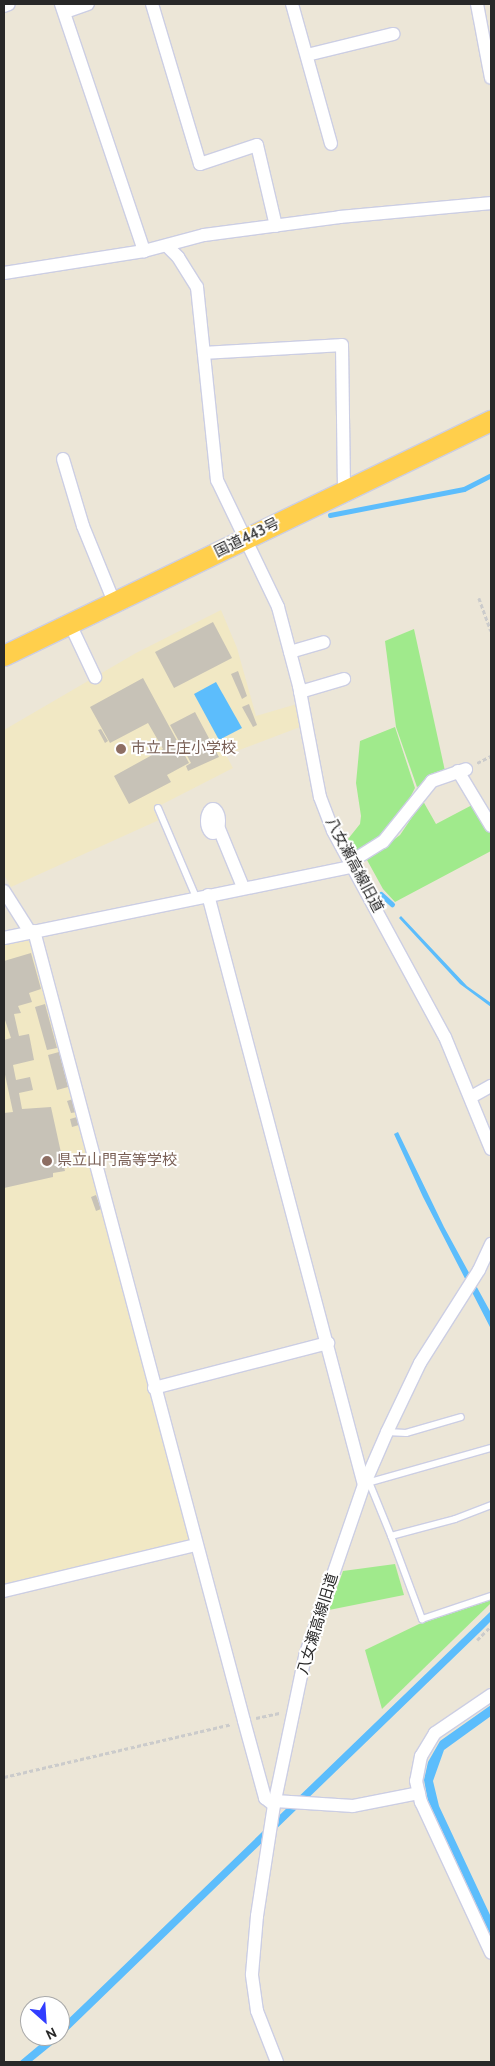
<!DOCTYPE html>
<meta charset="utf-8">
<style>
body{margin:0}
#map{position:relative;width:495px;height:2066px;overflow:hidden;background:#ece6d7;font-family:Cabin,"Noto Sans JP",sans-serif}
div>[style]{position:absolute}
.education>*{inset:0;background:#f1e8c4}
.green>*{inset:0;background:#a0ea8c}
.water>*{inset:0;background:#5cbdfc}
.stream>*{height:4.5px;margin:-2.25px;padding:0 2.25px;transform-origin:2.25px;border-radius:2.25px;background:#5cbdfc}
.building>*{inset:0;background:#c7c2b7}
.path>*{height:2.5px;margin-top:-1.25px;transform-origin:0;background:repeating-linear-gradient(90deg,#cbcbcb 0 4px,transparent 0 6.5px)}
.roads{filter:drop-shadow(1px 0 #cccee3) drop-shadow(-1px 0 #cccee3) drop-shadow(0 1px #cccee3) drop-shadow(0 -1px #cccee3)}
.service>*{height:6px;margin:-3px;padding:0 3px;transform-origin:3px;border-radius:3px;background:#fff}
.minor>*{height:12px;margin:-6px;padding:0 6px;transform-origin:6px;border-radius:6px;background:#fff}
.minor>.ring{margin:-6px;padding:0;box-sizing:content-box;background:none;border:12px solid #fff;border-radius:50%}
.trunk>*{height:20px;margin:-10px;padding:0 10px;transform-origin:10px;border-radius:10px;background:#ffcf4c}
.dots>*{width:14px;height:14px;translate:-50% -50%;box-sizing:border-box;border:2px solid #fff;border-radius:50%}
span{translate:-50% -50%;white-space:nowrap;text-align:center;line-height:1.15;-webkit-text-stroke:4px #fff;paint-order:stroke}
.street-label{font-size:15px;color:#282828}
.education-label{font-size:15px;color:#785e54}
.left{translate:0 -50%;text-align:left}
.frame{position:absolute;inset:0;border:5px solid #282828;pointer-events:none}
.north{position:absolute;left:20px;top:1996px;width:50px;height:50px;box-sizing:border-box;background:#fff;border:1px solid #a9a9a9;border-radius:50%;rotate:154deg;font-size:14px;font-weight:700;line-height:20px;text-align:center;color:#282828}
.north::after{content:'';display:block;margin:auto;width:18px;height:22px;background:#313dff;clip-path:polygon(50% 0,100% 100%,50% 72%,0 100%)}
</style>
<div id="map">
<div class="education">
<i style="clip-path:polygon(221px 610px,237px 648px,256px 716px,297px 704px,300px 727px,226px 755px,233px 768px,153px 809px,159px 820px,11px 887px,4px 875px,4px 730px,136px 653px)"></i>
<i style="clip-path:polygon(32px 937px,190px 1543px,4px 1587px,4px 943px)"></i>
</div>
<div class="green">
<i style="clip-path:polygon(414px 629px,445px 771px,417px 787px,396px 727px,385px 641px)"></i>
<i style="clip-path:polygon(395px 727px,415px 788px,400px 817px,374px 843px,357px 852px,348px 839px,360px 824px,361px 816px,356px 783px,360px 741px)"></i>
<i style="clip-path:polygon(423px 801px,436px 824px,474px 804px,491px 832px,491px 851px,395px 902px,383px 889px,367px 860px,400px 835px)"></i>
<i style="clip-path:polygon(395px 1564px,404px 1595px,329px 1610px,343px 1571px)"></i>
<i style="clip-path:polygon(491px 1600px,491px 1603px,382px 1709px,365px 1650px,419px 1624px)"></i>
</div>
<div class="water">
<i style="clip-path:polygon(216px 682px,242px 728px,219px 740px,194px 694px)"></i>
<i style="clip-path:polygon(401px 916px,467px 986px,491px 1003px,491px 1007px,460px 984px,399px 918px)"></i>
<i style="clip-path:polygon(398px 1132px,444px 1227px,491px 1313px,491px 1329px,423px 1197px,394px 1134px)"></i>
<i style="clip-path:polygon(491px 1611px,491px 1621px,479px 1633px,58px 2040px,31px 2062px,19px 2062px,50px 2036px,60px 2036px,60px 2027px,85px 2003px)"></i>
<i style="clip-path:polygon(491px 1705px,491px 1716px,444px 1750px,433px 1781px,439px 1806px,491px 1917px,491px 1937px,428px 1801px,424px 1780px,428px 1762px,440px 1741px)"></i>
</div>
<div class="stream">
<i style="left:330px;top:515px;width:136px;rotate:-11deg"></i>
<i style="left:464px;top:489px;width:30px;rotate:-27deg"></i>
<i style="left:381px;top:894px;width:15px;rotate:42deg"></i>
</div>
<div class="building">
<i style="clip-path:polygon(213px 622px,232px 658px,174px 688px,155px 652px)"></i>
<i style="clip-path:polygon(238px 671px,247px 696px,242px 699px,231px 674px)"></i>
<i style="clip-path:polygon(143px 678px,189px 763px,167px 775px,171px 782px,129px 804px,114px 776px,163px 749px,148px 723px,110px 743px,90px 707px)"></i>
<i style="clip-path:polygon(249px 704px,257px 725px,253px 727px,242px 707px)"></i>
<i style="clip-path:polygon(195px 712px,219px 757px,188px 771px,186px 766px,191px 763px,170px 725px)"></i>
<i style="clip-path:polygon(101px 729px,108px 741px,105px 743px,98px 730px)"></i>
<i style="clip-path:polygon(31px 953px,41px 989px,29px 993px,32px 1002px,18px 1006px,21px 1013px,14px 1014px,19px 1036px,29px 1034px,34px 1060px,13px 1065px,16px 1080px,30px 1077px,33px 1090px,19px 1093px,22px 1109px,51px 1107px,65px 1171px,53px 1173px,53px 1177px,4px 1188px,4px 1113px,13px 1112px,4px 1070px,4px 1040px,11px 1038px,4px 1017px,4px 961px)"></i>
<i style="clip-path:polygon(45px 1004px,57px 1048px,47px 1050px,35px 1007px)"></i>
<i style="clip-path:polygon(59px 1052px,68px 1087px,57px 1090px,48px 1055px)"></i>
<i style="clip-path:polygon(73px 1099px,77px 1112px,71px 1113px,67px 1101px)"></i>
<i style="clip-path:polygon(77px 1117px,79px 1125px,72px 1127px,70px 1119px)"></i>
<i style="clip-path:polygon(96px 1195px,101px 1209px,96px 1211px,91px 1197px)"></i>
</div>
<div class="path">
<i style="left:479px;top:598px;width:35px;rotate:70deg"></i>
<i style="left:477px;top:763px;width:16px;rotate:-27deg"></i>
<i style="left:477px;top:1640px;width:20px;rotate:-45deg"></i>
<i style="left:256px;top:1718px;width:25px;rotate:-12deg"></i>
<i style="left:4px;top:1777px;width:233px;rotate:-13.1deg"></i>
</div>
<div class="roads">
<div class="service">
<i style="left:158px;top:808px;width:97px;rotate:66.9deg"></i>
<i style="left:387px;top:1432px;width:19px;rotate:3deg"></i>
<i style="left:406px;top:1433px;width:57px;rotate:-16.2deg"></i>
<i style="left:369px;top:1482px;width:58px;rotate:67.8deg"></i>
<i style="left:391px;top:1536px;width:66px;rotate:-14.9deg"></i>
<i style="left:455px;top:1519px;width:39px;rotate:-21deg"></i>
<i style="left:367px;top:1483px;width:129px;rotate:-15.8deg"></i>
<i style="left:391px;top:1536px;width:89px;rotate:69.5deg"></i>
<i style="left:422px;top:1619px;width:73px;rotate:-18.4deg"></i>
</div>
<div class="minor">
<i style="left:61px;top:4px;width:261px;rotate:71.4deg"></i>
<i style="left:152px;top:4px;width:167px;rotate:73.3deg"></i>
<i style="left:200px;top:164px;width:60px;rotate:-18.4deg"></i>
<i style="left:257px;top:145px;width:83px;rotate:76.8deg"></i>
<i style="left:292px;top:4px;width:145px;rotate:74.4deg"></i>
<i style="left:477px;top:4px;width:75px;rotate:79.3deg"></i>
<i style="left:4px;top:6px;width:5px;rotate:-22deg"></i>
<i style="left:65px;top:12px;width:24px;rotate:-19deg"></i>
<i style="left:307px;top:55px;width:89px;rotate:-13.7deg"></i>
<i style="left:167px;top:246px;width:16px;rotate:45deg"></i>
<i style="left:178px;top:257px;width:36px;rotate:58deg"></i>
<i style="left:197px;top:287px;width:194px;rotate:84.1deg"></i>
<i style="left:217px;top:480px;width:141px;rotate:64.3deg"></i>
<i style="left:278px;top:607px;width:82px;rotate:75.1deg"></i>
<i style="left:299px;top:686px;width:113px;rotate:79.3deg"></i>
<i style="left:320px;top:797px;width:36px;rotate:69deg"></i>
<i style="left:333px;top:831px;width:234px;rotate:61.5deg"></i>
<i style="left:445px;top:1037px;width:121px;rotate:67.7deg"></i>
<i style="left:4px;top:273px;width:142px;rotate:-8.9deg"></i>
<i style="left:144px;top:251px;width:62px;rotate:-14.9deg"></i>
<i style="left:204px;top:235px;width:137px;rotate:-7.5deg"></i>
<i style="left:340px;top:217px;width:152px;rotate:-5.3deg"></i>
<i style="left:204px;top:353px;width:138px;rotate:-3.3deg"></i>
<i style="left:342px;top:345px;width:146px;rotate:89.2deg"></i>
<i style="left:63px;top:459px;width:70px;rotate:73.4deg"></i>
<i style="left:83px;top:526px;width:82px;rotate:67.8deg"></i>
<i style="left:70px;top:624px;width:59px;rotate:64.7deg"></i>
<i style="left:290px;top:652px;width:35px;rotate:-16deg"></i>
<i style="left:300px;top:692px;width:46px;rotate:-16.5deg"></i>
<i style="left:458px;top:771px;width:64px;rotate:59deg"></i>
<i class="ring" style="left:206.5px;top:808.5px;width:-1px;height:-1px"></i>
<i style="left:215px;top:819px;width:74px;rotate:67.6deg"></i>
<i style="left:352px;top:861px;width:36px;rotate:-32deg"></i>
<i style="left:383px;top:842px;width:78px;rotate:-51.2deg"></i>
<i style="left:432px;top:781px;width:36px;rotate:-19deg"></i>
<i style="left:4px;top:891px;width:49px;rotate:57.6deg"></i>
<i style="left:208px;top:895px;width:610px;rotate:75.19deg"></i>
<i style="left:34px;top:931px;width:817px;rotate:75.11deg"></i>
<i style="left:244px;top:1721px;width:80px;rotate:74.7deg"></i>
<i style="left:265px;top:1798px;width:11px;rotate:38deg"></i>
<i style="left:4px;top:938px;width:358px;rotate:-11.6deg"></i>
<i style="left:471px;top:1097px;width:23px;rotate:-29deg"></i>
<i style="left:154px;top:1388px;width:180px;rotate:-14.5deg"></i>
<i style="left:4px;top:1591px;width:196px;rotate:-13.5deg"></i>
<i style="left:491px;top:1695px;width:68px;rotate:145.8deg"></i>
<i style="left:435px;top:1733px;width:27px;rotate:121deg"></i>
<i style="left:421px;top:1756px;width:25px;rotate:101deg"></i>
<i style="left:416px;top:1781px;width:22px;rotate:77deg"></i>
<i style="left:421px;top:1802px;width:166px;rotate:65.1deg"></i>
<i style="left:275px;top:1801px;width:78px;rotate:3.7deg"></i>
<i style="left:353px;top:1806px;width:67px;rotate:-11.1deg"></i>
<i style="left:277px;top:2062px;width:55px;rotate:-111.4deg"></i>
<i style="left:257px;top:2011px;width:37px;rotate:-98deg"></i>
<i style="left:252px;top:1974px;width:58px;rotate:-85.1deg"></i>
<i style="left:257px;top:1916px;width:112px;rotate:-81.3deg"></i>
<i style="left:274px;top:1805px;width:152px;rotate:-78.2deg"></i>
<i style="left:305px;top:1656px;width:181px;rotate:-71deg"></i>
<i style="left:364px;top:1485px;width:58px;rotate:-66.5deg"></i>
<i style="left:387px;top:1432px;width:76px;rotate:-64.4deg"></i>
<i style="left:420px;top:1363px;width:110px;rotate:-57.6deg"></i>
<i style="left:479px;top:1270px;width:29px;rotate:-65deg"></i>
</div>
<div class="trunk">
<i style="left:4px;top:656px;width:541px;rotate:-25.76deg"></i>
</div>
</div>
<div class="dots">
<i style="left:121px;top:749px;background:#8d6e63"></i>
<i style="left:47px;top:1161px;background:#8d6e63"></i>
</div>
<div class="street-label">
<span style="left:247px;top:538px;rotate:-26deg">国道443号</span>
<span style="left:354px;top:865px;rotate:62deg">八女瀬高線旧道</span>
<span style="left:318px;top:1624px;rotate:-73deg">八女瀬高線旧道</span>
</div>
<div class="education-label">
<span class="left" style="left:131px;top:749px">市立上庄小学校</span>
<span class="left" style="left:57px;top:1161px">県立山門高等学校</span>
</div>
<div class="frame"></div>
<div class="north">N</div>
</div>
